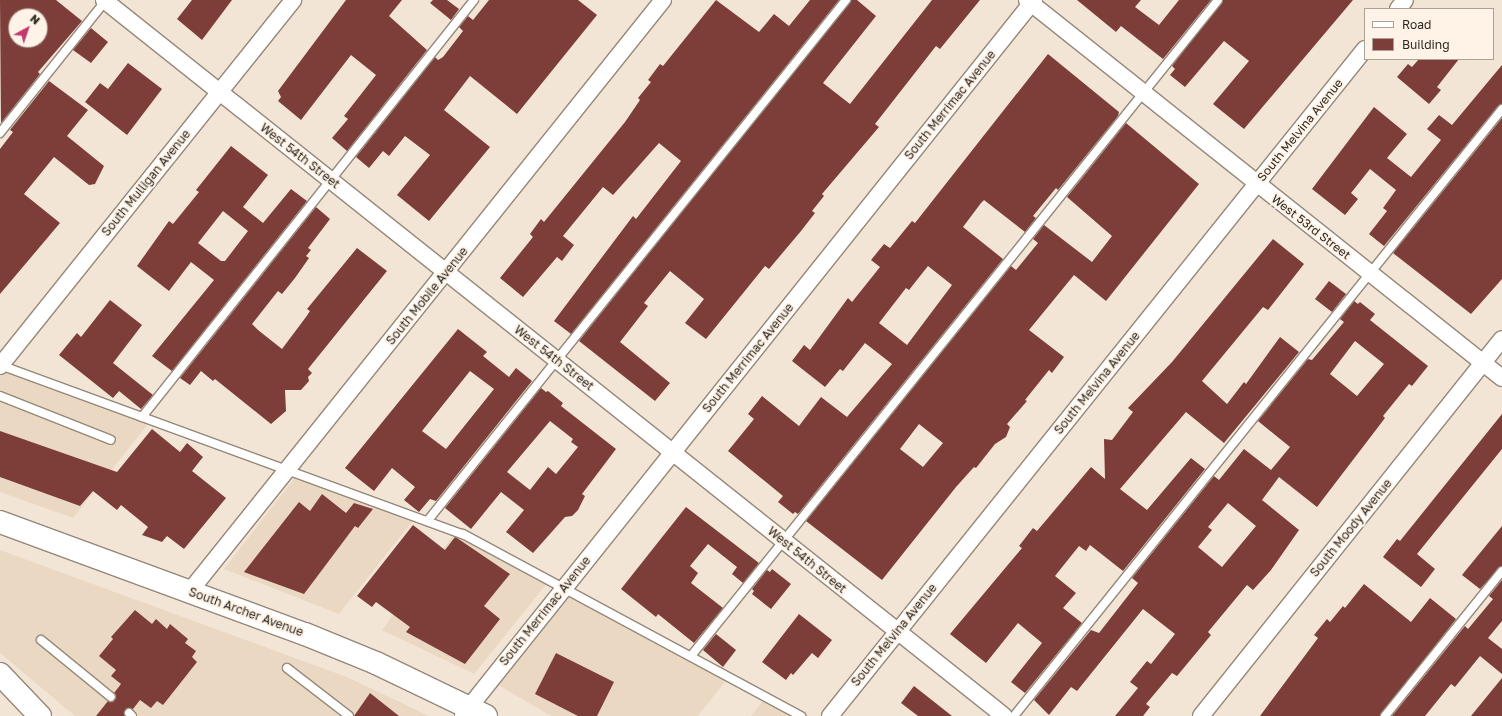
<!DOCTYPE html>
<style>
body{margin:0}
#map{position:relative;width:1502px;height:716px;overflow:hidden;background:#f3e5d5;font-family:"Golos Text",sans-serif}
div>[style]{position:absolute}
.built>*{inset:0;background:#ebd8c2}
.building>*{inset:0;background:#7d3e39}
.roads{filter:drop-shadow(1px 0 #958879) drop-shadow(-1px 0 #958879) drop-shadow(0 1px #958879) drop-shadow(0 -1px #958879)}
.service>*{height:8px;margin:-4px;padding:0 4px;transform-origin:4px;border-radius:4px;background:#fff}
.minor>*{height:16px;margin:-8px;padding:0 8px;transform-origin:8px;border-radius:8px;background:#fff}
.secondary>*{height:22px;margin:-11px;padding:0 11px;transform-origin:11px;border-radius:11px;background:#fff}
span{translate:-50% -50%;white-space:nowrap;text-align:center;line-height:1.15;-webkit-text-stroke:4px #fef3e6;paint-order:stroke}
.street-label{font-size:12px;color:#2c2721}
.legend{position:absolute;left:1364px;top:8px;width:130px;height:52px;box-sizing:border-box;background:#fef3e6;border:1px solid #aaa197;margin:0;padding:5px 7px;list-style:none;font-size:12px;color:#2c2721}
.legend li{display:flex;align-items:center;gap:8px;height:20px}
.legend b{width:20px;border:1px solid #aaa197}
.north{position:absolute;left:8px;top:8px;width:40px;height:40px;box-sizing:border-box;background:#fef3e6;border:1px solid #aaa197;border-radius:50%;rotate:40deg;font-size:11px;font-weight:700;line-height:16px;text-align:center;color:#2c2721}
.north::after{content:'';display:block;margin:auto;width:14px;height:18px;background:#c2386f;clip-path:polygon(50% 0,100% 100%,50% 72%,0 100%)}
</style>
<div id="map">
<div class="built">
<i style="clip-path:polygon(0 369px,149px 423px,73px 518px,0 492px)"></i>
<i style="clip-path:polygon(297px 475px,415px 518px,339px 614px,224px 569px)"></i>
<i style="clip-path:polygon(455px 533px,548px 582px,474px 674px,382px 630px)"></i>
<i style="clip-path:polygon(0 550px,347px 677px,429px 716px,75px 716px,0 653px)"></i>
<i style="clip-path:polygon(571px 594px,728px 678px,698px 716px,551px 716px,498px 685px)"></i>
<i style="clip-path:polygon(765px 698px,797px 716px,751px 716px)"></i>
</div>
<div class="building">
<i style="clip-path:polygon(evenodd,0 0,56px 0,82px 21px,38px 72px,40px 74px,1px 123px,0 0,16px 16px,40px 16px,40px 40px,16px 40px,16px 16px)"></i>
<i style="clip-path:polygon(192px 0,232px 0,202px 40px,177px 19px)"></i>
<i style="clip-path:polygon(346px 0,402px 0,389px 16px,427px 50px,347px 151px,332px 138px,348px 119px,344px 116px,376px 75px,351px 55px,301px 120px,278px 101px,281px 97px,278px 91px)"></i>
<i style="clip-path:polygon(433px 0,447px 0,459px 9px,451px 20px,430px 3px)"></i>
<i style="clip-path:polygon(489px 0,578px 0,597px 15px,517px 114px,470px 76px,444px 110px,490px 147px,429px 221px,397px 195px,430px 155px,405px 136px,389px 156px,383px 151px,369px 168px,356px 157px,435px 57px,438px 60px,443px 57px,463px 31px,459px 27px,468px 16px,473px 20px)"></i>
<i style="clip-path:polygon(716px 0,759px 32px,774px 14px,789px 26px,810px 0,839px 0,571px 334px,554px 321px,633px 216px,636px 219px,681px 161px,659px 143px,613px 195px,603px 187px,563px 236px,574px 245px,562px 261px,557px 257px,523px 297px,500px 278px,533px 237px,530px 234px,541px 219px,544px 222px,625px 122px,640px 100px,638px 98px,651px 82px,648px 80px,660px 64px,663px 66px)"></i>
<i style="clip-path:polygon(851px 0,857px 0,876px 16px,823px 83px,850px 104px,932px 0,980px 0,940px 49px,936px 46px,875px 124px,879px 127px,822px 194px,824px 196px,812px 211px,815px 213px,801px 231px,769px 269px,765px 266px,706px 339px,685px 323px,704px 299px,670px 271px,644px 303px,648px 306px,620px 342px,670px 383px,655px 401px,579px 341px)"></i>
<i style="clip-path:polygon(1077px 0,1141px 0,1135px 7px,1159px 25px,1179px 0,1211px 0,1163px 59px,1121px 26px,1116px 32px)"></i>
<i style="clip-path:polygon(1223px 0,1353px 0,1244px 129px,1213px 104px,1249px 61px,1224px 41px,1185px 87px,1170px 75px,1175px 69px,1172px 66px)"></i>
<i style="clip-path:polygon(91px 28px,108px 42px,91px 63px,73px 50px)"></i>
<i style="clip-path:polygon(evenodd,1048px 54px,1119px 112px,1118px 116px,1058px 190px,1056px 188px,1033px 216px,1036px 218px,1025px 232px,984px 200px,981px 203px,963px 227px,1003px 259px,798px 514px,795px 512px,793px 514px,778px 502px,783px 496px,728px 451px,754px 419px,748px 414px,762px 396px,799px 426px,821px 397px,847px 417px,892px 364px,865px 343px,843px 371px,840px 369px,825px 387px,792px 361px,804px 345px,810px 350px,848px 298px,852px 302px,880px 267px,871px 260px,884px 244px,890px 248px,912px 221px,915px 223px,1048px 54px,928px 266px,952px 285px,907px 345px,879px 323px,906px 288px,909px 290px,928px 266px)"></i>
<i style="clip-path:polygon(1419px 59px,1459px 59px,1437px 87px,1441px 90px,1429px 104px,1397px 77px,1408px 64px,1412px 67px)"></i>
<i style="clip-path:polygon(128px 63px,162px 89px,127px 135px,85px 102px,100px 83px,108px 89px)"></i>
<i style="clip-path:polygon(1502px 65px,1502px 104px,1498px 106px,1384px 246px,1369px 234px,1387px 211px,1383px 208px,1396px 190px,1370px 169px,1351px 193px,1358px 199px,1345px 215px,1312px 189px,1374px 107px,1407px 134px,1387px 158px,1411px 177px,1441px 140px,1427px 129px,1439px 115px,1452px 125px)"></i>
<i style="clip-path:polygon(49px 81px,88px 110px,67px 136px,104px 166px,95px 184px,89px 185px,54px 157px,24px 194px,60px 223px,0 294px,0 149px,13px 132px,10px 130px)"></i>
<i style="clip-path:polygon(1502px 118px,1502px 279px,1471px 314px,1393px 253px)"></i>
<i style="clip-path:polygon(evenodd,1126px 123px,1199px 184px,1106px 301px,1074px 275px,1029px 330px,1064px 357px,1052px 373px,1049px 370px,1025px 400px,1027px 401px,1007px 424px,1010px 427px,1006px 437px,995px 444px,976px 468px,974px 467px,956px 487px,882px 580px,806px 521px,1011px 266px,1016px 270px,1038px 243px,1033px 239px,1044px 225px,1092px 262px,1112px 236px,1067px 197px,1126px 123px,919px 424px,943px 443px,923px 467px,900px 449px,919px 424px)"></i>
<i style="clip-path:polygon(evenodd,231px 146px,268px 175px,243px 207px,263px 223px,291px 189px,307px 201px,172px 371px,152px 356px,214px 280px,191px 262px,169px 291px,137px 266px,169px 221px,173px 224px,199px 192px,196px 190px,231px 146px,223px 211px,248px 231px,225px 261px,221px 261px,198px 243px,223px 211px)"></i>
<i style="clip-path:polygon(316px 207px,330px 219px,308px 248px,311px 250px,306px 256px,309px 258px,295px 278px,282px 294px,278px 291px,252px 324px,258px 330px,282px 349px,306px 317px,310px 311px,307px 309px,357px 248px,387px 271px,308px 369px,312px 373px,308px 377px,309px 381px,301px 390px,285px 390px,286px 411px,271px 424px,215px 379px,213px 381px,201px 371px,190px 385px,180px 378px)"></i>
<i style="clip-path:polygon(1273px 239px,1304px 264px,1268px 310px,1263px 307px,1202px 381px,1227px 404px,1244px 382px,1246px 384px,1280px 337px,1299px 352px,1224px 443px,1186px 412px,1120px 489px,1147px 510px,1191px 458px,1205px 469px,1123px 571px,1090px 545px,1086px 551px,1079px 546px,1055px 576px,1076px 593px,1063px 608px,1082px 623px,1025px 693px,1011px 682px,1042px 643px,1018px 623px,986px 663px,950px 634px,1022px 548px,1019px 546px,1033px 528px,1037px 531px,1091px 467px,1105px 479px,1104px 439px,1112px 440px,1133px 412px,1128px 408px,1172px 362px)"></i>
<i style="clip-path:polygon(1329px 281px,1346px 294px,1332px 312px,1315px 299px)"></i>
<i style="clip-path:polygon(110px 300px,142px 325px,113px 363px,153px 395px,141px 409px,119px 391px,113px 398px,59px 355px,77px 333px,81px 337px)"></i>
<i style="clip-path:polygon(evenodd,1354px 301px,1358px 304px,1360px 302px,1375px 314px,1370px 320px,1428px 366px,1412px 386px,1409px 384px,1383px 416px,1385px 418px,1317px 507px,1279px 477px,1262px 500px,1299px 530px,1271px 570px,1253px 590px,1247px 585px,1208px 632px,1211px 635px,1197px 652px,1177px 676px,1172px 673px,1146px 704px,1150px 707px,1143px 716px,1115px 716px,1138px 688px,1130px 682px,1147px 661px,1151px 664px,1175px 634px,1143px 609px,1077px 691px,1071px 687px,1049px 715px,1034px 700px,1091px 630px,1099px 633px,1138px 583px,1132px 578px,1214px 476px,1219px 480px,1244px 449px,1271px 470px,1290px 447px,1258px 421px,1308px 359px,1312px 360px,1344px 322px,1340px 319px,1354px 301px,1355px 341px,1384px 364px,1357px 396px,1330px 374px,1355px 341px,1354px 301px,1228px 503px,1256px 526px,1222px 567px,1198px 547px,1212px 530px,1208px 527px,1228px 503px)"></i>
<i style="clip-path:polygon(evenodd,458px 329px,487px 352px,483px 356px,509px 377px,516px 368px,532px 381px,436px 501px,430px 499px,419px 512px,404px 500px,415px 487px,392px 468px,374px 491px,345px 468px,458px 329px,470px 371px,494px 389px,446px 449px,422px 431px,470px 371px)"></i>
<i style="clip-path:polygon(evenodd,541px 388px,546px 392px,548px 391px,563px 403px,561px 406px,616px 449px,582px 494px,585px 496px,578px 510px,572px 516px,565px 517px,533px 553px,506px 532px,524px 510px,501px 492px,471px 529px,445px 508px,541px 388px,550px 421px,573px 439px,571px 442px,578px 447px,556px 474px,548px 467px,530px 490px,507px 472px,550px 421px)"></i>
<i style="clip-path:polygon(1502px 414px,1502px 449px,1417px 554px,1435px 569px,1421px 587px,1383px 557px,1397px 539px,1400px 541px)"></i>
<i style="clip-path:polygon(152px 429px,180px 452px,187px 443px,203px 457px,192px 471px,226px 498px,184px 549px,167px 536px,162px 542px,142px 535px,148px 527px,121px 505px,117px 510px,93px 491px,80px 506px,0 477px,0 431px,117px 472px)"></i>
<i style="clip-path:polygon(322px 494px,346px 513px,354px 503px,373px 509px,358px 528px,355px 526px,304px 594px,244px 572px,299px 502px,310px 511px)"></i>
<i style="clip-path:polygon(686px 507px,759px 563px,743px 583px,732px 574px,737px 567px,708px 544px,690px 566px,698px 573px,691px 583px,723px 608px,694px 643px,658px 614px,656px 617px,621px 589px)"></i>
<i style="clip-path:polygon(413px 525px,445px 550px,455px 537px,457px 538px,510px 574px,484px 606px,500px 619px,465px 664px,406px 632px,410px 627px,376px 602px,372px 607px,357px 596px)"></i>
<i style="clip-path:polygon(1502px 526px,1502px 566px,1480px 589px,1462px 575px)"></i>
<i style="clip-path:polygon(772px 569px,791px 584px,771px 609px,752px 594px,754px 591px,752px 589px,767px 570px,770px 572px)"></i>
<i style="clip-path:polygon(1502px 580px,1502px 621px,1488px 638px,1502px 649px,1502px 674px,1480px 656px,1455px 687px,1451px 684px,1425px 716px,1392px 716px,1465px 626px,1468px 629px,1493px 599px,1489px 596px)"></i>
<i style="clip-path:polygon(1364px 584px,1411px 622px,1430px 598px,1456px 619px,1380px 716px,1260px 716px,1318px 638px,1314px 635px,1327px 619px,1330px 622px,1343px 606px,1345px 608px)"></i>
<i style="clip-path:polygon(135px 610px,152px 624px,156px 619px,167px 629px,170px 624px,188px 639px,185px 643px,196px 651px,192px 657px,197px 662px,163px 705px,157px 701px,151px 708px,140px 700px,133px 709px,125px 709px,125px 716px,96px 716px,108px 701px,115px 700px,114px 693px,121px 684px,111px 676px,116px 670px,99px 656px,113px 639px,111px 637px)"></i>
<i style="clip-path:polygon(799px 614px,832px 640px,818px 658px,812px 653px,793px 675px,791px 673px,786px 680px,762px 662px)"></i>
<i style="clip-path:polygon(716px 634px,736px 650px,723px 667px,703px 650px)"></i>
<i style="clip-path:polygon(556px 653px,614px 682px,597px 716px,578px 716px,535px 694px)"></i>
<i style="clip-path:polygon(1502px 678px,1502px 716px,1471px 716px)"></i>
<i style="clip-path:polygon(914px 686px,952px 716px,918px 716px,901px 703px)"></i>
<i style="clip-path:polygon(370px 693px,399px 716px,354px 716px)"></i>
</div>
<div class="roads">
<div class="service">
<i style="left:0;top:133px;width:170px;rotate:-51.4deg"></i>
<i style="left:0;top:365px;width:493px;rotate:20.1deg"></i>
<i style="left:463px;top:534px;width:384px;rotate:28.3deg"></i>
<i style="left:0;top:396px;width:119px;rotate:21.6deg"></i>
<i style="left:142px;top:417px;width:533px;rotate:-51.47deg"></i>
<i style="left:429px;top:519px;width:666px;rotate:-51.22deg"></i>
<i style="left:41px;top:640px;width:90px;rotate:39.2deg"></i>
<i style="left:691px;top:656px;width:841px;rotate:-51.22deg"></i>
<i style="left:287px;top:668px;width:78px;rotate:37.7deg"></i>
<i style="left:129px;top:713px;width:4px;rotate:45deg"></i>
<i style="left:1014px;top:716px;width:779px;rotate:-51.2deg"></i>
<i style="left:1385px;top:716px;width:186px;rotate:-51.1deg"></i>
</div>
<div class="minor">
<i style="left:104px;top:0;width:1150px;rotate:38.5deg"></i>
<i style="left:1027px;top:0;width:607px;rotate:38.51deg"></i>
<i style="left:1398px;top:9px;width:11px;rotate:-52deg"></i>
<i style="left:0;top:366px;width:469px;rotate:-51.3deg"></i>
<i style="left:190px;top:591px;width:757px;rotate:-51.33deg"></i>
<i style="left:463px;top:715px;width:915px;rotate:-51.39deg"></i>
<i style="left:830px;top:716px;width:855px;rotate:-51.27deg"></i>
<i style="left:1201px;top:716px;width:482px;rotate:-51.4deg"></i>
</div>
<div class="secondary">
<i style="left:0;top:522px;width:325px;rotate:20.2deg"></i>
<i style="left:305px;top:634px;width:77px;rotate:22.2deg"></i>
<i style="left:376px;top:663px;width:122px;rotate:25.7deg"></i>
<i style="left:0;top:674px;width:58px;rotate:46.4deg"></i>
</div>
</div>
<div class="street-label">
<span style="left:950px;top:105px;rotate:-51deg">South Merrimac Avenue</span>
<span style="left:1300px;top:130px;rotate:-51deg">South Melvina Avenue</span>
<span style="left:300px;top:156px;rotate:38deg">West 54th Street</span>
<span style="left:146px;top:183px;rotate:-51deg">South Mulligan Avenue</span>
<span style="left:1311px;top:227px;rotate:38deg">West 53rd Street</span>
<span style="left:427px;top:296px;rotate:-51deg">South Mobile Avenue</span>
<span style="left:554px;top:358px;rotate:38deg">West 54th Street</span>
<span style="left:748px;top:358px;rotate:-51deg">South Merrimac Avenue</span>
<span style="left:1097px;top:383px;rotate:-51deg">South Melvina Avenue</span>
<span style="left:1351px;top:528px;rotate:-51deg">South Moody Avenue</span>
<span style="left:807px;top:560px;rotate:39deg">West 54th Street</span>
<span style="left:545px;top:611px;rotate:-51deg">South Merrimac Avenue</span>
<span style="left:246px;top:612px;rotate:20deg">South Archer Avenue</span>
<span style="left:894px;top:635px;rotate:-51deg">South Melvina Avenue</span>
</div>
<ul class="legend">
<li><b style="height:5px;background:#fff"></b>Road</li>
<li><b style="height:11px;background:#7d3e39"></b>Building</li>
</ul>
<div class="north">N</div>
</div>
